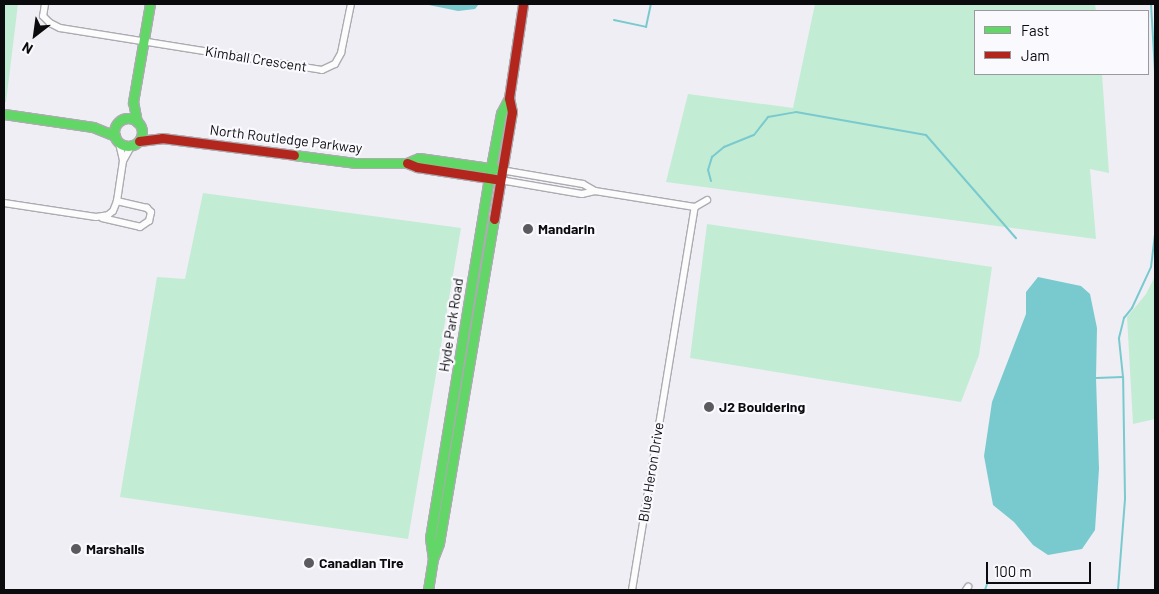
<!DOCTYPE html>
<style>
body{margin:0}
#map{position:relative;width:1159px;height:594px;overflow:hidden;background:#efeef4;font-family:Barlow,sans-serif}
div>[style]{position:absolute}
.green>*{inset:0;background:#c3ecd5}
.water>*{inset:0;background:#79cace}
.stream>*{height:2px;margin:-1px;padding:0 1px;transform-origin:1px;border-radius:1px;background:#79cace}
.roads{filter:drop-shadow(1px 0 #acabb0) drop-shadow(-1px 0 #acabb0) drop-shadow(0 1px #acabb0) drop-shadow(0 -1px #acabb0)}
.street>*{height:6px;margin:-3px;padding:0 3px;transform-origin:3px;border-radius:3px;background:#fdfcfd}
.fast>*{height:9px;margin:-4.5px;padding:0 4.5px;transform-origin:4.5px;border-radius:4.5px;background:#63d668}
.fast>.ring{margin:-4.5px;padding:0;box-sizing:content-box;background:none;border:9px solid #63d668;border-radius:50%}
.jam>*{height:9px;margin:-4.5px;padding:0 4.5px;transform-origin:4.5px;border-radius:4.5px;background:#b3261e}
.dots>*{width:14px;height:14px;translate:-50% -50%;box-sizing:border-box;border:2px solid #fafafe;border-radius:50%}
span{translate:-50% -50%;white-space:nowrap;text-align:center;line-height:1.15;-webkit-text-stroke:4.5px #fafafe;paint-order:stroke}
.street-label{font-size:14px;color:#0b0b0e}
.poi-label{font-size:14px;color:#0b0b0e;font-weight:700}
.left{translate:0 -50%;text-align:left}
.frame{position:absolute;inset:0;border:5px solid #0b0b0e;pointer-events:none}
.legend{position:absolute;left:974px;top:10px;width:175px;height:65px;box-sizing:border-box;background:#fafafe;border:1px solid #9a9a9e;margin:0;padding:6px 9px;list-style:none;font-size:15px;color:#0b0b0e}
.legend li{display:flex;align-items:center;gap:10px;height:25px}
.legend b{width:25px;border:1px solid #9a9a9e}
.north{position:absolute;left:10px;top:10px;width:50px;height:50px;-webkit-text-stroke:4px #fafafe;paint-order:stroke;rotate:210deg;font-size:14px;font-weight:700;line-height:20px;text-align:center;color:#0b0b0e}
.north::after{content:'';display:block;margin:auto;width:18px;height:22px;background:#0b0b0e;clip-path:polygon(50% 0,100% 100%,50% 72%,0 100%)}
.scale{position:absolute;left:986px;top:562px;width:105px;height:22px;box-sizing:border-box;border:2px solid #0b0b0e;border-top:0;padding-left:6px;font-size:15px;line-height:18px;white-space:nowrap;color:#0b0b0e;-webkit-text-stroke:4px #fafafe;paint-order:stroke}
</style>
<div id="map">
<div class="green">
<i style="clip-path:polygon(4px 4px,18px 4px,6px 102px,4px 102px)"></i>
<i style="clip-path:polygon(815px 4px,1095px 4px,1096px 11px,975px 11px,975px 74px,1102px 74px,1109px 173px,1090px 169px,1096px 239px,666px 182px,688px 94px,793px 108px)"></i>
<i style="clip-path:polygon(203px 193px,461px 228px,408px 539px,120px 497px,157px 277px,185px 279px)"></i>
<i style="clip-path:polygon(707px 224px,992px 267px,979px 355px,961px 402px,690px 358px)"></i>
<i style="clip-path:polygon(1155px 276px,1155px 419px,1133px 424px,1127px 317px,1146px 294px)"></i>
</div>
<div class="water">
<i style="clip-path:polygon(424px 4px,479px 4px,475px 9px,458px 11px)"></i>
<i style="clip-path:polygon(1038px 277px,1081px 286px,1090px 294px,1097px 328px,1096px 378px,1099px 469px,1095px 530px,1082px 549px,1048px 555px,1033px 545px,1014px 522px,993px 505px,984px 456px,992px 402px,1026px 314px,1026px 292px)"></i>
</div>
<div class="stream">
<i style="left:1151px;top:4px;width:68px;rotate:86.6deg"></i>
<i style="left:614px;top:20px;width:33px;rotate:12deg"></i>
<i style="left:646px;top:27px;width:24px;rotate:-78deg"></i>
<i style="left:711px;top:181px;width:11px;rotate:-105deg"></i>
<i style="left:708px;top:170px;width:14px;rotate:-73deg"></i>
<i style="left:712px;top:157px;width:16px;rotate:-40deg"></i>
<i style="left:724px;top:147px;width:32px;rotate:-22deg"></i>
<i style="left:754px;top:135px;width:23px;rotate:-52deg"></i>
<i style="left:768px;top:117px;width:28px;rotate:-10deg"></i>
<i style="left:796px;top:112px;width:132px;rotate:10deg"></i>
<i style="left:926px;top:135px;width:137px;rotate:48.9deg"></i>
<i style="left:1096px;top:378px;width:27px;rotate:-2deg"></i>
<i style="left:985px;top:590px;width:9px;rotate:-72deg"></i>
<i style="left:1118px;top:590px;width:92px;rotate:-85.6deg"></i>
<i style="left:1125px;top:498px;width:121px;rotate:-90.9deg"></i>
<i style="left:1123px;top:377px;width:39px;rotate:-96deg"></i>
<i style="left:1119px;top:338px;width:21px;rotate:-76deg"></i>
<i style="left:1124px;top:318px;width:13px;rotate:-51deg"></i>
<i style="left:1132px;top:308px;width:45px;rotate:-65.1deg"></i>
<i style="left:1151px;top:267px;width:32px;rotate:-83deg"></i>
</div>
<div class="roads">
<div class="street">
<i style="left:45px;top:4px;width:12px;rotate:99deg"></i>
<i style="left:43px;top:16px;width:10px;rotate:45deg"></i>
<i style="left:50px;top:23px;width:11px;rotate:27deg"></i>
<i style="left:60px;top:28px;width:265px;rotate:9.1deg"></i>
<i style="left:322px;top:70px;width:14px;rotate:-25deg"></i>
<i style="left:335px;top:64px;width:13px;rotate:-61deg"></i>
<i style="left:341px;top:53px;width:50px;rotate:-78.5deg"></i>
<i style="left:119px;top:143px;width:18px;rotate:77deg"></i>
<i style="left:501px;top:170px;width:83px;rotate:9.7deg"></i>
<i style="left:583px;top:184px;width:14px;rotate:30deg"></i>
<i style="left:500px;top:180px;width:83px;rotate:9.7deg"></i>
<i style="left:582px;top:194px;width:13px;rotate:-13deg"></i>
<i style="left:595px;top:191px;width:101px;rotate:9.1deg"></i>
<i style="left:4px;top:203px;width:93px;rotate:8.7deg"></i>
<i style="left:96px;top:217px;width:12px;rotate:-9deg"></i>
<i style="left:108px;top:215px;width:6px;rotate:-39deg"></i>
<i style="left:113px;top:211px;width:11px;rotate:-68deg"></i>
<i style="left:117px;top:201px;width:40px;rotate:-81.5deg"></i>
<i style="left:123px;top:161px;width:18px;rotate:-61deg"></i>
<i style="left:695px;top:207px;width:14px;rotate:-30deg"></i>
<i style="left:102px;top:218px;width:39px;rotate:13deg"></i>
<i style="left:140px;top:227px;width:11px;rotate:-34deg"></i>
<i style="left:149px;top:221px;width:9px;rotate:-77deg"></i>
<i style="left:151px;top:212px;width:6px;rotate:-135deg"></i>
<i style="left:147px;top:208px;width:31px;rotate:-167deg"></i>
<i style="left:632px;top:590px;width:388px;rotate:-80.7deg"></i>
<i style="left:966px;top:590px;width:4px;rotate:-56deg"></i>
</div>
<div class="fast">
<i style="left:4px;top:114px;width:90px;rotate:8.3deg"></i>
<i style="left:93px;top:127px;width:24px;rotate:22deg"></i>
<i class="ring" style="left:114px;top:118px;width:19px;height:19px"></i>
<i style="left:137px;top:122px;width:20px;rotate:-101deg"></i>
<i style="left:133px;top:102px;width:99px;rotate:-80.2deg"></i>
<i style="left:294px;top:155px;width:63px;rotate:7.4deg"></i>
<i style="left:356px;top:163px;width:51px"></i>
<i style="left:407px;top:163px;width:13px;rotate:-23deg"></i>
<i style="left:419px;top:158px;width:78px;rotate:8.1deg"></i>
<i style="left:433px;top:559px;width:17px;rotate:-69deg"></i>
<i style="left:439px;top:543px;width:329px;rotate:-80.4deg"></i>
<i style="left:428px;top:590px;width:31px;rotate:-81deg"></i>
<i style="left:433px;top:559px;width:21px;rotate:-98deg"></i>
<i style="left:430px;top:538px;width:365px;rotate:-80.7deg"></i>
<i style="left:489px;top:178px;width:66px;rotate:-79.5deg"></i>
<i style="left:501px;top:113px;width:17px;rotate:-62deg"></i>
</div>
<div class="jam">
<i style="left:139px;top:141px;width:23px;rotate:-7deg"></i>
<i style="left:162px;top:138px;width:133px;rotate:7.3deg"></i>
<i style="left:407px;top:163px;width:11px;rotate:22deg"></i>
<i style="left:417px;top:167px;width:79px;rotate:8.7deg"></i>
<i style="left:494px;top:219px;width:109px;rotate:-80.5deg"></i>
<i style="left:512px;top:112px;width:14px;rotate:-102deg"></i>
<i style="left:509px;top:98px;width:95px;rotate:-81.5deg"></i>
</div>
</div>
<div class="dots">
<i style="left:528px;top:229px;background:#5b5a5e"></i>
<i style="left:709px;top:407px;background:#5b5a5e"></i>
<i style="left:76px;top:549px;background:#5b5a5e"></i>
<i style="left:309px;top:563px;background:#5b5a5e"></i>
</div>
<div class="street-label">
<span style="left:256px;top:59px;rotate:9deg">Kimball Crescent</span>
<span style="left:286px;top:139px;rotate:7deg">North Routledge Parkway</span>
<span style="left:451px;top:325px;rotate:-81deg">Hyde Park Road</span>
<span style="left:651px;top:472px;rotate:-81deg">Blue Heron Drive</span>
</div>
<div class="poi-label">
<span class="left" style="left:538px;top:229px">Mandarin</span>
<span class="left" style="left:719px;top:407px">J2 Bouldering</span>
<span class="left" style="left:86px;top:549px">Marshalls</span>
<span class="left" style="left:319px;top:563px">Canadian Tire</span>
</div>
<div class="frame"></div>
<ul class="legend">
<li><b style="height:6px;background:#63d668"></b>Fast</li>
<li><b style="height:6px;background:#b3261e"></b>Jam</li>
</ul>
<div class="north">N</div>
<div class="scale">100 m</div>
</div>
